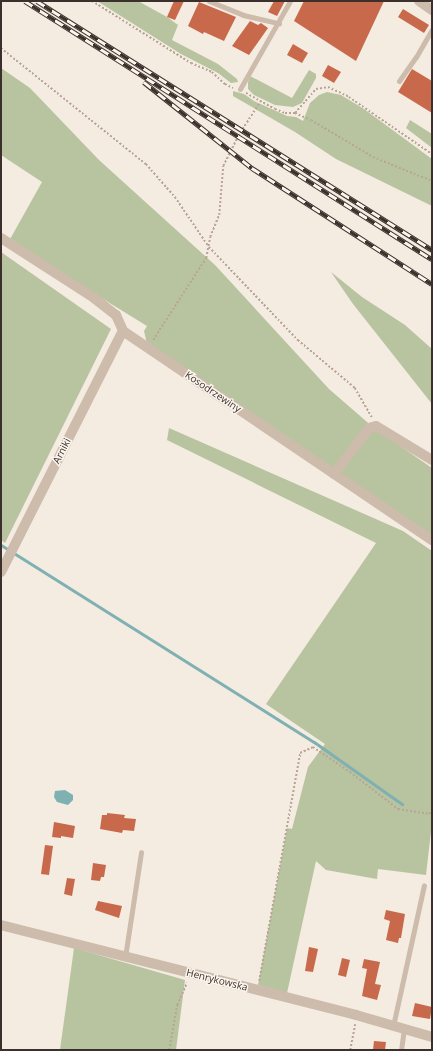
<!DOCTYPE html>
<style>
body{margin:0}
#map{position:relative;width:433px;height:1051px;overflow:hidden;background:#f4ebe1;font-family:"Open Sans",sans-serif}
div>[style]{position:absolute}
.green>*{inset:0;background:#b8c4a0}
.water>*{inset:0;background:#7fb0b2}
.stream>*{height:3px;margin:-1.5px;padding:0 1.5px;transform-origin:1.5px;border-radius:1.5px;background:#7fb0b2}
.building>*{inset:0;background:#c8694b}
.path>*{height:1.5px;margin-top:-0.75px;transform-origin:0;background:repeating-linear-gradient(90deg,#b9a596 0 2px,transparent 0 4px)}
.service>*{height:5px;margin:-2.5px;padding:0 2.5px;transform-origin:2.5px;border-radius:2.5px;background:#cdbbac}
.minor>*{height:10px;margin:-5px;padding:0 5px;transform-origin:5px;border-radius:5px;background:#cdbbac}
.tertiary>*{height:10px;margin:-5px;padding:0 5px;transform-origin:5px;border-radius:5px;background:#cdbbac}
.rail>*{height:4.5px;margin-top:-2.25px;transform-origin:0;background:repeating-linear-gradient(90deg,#fbf5ee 0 9px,#3b302b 0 18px);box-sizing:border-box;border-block:1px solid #3b302b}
span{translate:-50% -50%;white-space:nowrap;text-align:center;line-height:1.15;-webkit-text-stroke:3px #fbf5ee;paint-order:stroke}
.street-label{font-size:10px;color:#3b302b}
.frame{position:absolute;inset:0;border:2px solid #3b302b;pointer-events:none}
</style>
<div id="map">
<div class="green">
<i style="clip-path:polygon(97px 1px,138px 1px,167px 17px,178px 25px,172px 40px,218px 64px,237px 79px,238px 82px,231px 83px,218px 73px,181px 54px)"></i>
<i style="clip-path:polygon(1px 68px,30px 88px,99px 160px,215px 265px,329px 389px,374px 428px,432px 468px,432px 540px,148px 348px,144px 331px,147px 326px,9px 241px,42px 182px,1px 155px)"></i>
<i style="clip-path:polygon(309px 70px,316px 74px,316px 78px,302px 103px,293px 107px,275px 105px,254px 95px,248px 89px,248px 82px,250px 76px,292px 98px)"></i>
<i style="clip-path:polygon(233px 91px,244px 94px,254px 101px,287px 116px,296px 117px,303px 121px,310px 103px,319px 95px,327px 92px,341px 95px,364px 109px,432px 159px,432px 206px,336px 159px,295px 132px,233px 96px)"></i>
<i style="clip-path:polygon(410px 120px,432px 134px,432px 148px,406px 128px)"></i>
<i style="clip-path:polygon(1px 252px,111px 329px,5px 543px,1px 540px)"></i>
<i style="clip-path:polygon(331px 272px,362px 297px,405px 325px,432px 349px,432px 404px,353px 304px)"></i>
<i style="clip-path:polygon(169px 428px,403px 531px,432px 551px,432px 823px,426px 875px,378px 869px,377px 879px,326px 870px,316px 861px,287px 993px,258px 985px,287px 828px,292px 829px,308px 767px,325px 744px,266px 704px,376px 543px,167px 440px)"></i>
<i style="clip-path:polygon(74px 948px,185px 980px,176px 1050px,60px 1050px)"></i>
</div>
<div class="water">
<i style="clip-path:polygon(65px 790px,73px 795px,73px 800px,68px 805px,57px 802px,54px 797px,55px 791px)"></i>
</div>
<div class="stream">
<i style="left:1px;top:545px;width:370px;rotate:32.2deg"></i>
<i style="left:314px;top:742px;width:108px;rotate:35.2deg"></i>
</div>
<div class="building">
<i style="clip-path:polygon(174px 1px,184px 1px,175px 20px,167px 17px)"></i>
<i style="clip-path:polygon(274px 1px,285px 1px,277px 16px,268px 12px)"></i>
<i style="clip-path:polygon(304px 1px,384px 1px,356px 61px,294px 21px)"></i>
<i style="clip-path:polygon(199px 2px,236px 17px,224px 41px,204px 32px,203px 34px,188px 26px)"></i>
<i style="clip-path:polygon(403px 9px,429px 25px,424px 33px,398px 17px)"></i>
<i style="clip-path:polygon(250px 21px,258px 25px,261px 23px,268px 28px,249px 55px,232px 46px)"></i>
<i style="clip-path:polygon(293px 44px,308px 53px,302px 63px,287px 55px)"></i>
<i style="clip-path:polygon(328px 65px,341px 72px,334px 83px,322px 76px)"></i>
<i style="clip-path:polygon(412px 69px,432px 81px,432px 113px,398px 92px)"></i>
<i style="clip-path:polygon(107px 813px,125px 815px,124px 818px,136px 819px,134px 831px,123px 830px,122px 833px,100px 829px,102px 815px,107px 815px)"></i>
<i style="clip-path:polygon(54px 822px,75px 826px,73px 838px,61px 836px,61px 838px,52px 837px)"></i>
<i style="clip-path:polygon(45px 845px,53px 846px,49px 875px,41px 874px)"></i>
<i style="clip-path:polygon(93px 863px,106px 865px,104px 877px,101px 877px,100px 881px,91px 880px)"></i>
<i style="clip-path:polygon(67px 878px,75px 879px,72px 896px,64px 894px)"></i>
<i style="clip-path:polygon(98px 901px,122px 906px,119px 918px,95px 910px)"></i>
<i style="clip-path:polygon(386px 910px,405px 914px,401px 938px,399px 938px,398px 943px,386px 940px,390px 921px,384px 919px)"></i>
<i style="clip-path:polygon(309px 947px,318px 949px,313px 972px,305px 971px)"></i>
<i style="clip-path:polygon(342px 958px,350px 960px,346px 977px,338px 975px)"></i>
<i style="clip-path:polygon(364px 959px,380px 962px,375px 984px,381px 985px,377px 1000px,362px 996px,367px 969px,362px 968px)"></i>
<i style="clip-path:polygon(415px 1003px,432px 1007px,430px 1019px,412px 1016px)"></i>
<i style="clip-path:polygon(374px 1041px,386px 1042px,385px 1050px,373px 1050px)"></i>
</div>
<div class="path">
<i style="left:92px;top:1px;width:117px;rotate:32.1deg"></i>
<i style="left:191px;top:63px;width:23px;rotate:23deg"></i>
<i style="left:212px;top:72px;width:18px;rotate:43deg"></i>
<i style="left:225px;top:84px;width:9px;rotate:27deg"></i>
<i style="left:1px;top:48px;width:186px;rotate:38.7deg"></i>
<i style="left:146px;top:164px;width:44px;rotate:48.7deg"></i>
<i style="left:175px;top:197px;width:60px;rotate:55.8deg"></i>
<i style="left:209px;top:247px;width:129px;rotate:46.3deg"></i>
<i style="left:298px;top:340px;width:75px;rotate:40.1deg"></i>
<i style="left:355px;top:388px;width:34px;rotate:60deg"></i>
<i style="left:246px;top:93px;width:33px;rotate:29deg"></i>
<i style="left:275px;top:109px;width:11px;rotate:22deg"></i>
<i style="left:285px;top:113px;width:10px"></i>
<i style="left:295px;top:113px;width:32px;rotate:-49deg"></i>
<i style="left:316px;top:89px;width:12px;rotate:-9deg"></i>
<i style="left:328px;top:87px;width:23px;rotate:25deg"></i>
<i style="left:349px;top:97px;width:101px;rotate:34.5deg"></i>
<i style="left:295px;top:113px;width:17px;rotate:24deg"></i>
<i style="left:311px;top:120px;width:72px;rotate:30.8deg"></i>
<i style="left:373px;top:157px;width:64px;rotate:22.1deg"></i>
<i style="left:153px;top:340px;width:98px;rotate:-57.1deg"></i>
<i style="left:206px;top:258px;width:21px;rotate:-79deg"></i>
<i style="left:210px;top:237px;width:24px;rotate:-68deg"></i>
<i style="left:219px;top:215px;width:49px;rotate:-85.3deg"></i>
<i style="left:223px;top:166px;width:34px;rotate:-63deg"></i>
<i style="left:238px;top:136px;width:40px;rotate:-57.1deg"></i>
<i style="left:259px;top:981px;width:232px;rotate:-79.8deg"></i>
<i style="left:300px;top:753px;width:14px;rotate:-25deg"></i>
<i style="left:313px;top:747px;width:45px;rotate:34deg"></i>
<i style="left:350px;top:772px;width:61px;rotate:37.6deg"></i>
<i style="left:398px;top:809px;width:31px;rotate:9deg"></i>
<i style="left:429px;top:814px;width:5px;rotate:-53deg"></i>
<i style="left:169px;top:1050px;width:46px;rotate:-79.9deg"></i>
<i style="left:177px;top:1005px;width:24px;rotate:-66deg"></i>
<i style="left:350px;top:1050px;width:26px;rotate:-79deg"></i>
</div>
<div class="service">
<i style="left:209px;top:1px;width:37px;rotate:22deg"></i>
<i style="left:243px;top:15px;width:37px;rotate:13deg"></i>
<i style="left:399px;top:81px;width:29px;rotate:-55deg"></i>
<i style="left:416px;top:57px;width:32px;rotate:-60deg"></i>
<i style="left:240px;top:89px;width:101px;rotate:-60.4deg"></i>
<i style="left:125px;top:957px;width:106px;rotate:-81.3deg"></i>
<i style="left:393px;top:1026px;width:144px;rotate:-77.6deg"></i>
<i style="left:401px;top:1050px;width:21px;rotate:-82deg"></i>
</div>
<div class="minor">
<i style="left:1px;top:238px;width:111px;rotate:32.8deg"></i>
<i style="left:94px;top:298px;width:28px;rotate:38deg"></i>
<i style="left:116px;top:315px;width:17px;rotate:66deg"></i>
<i style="left:123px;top:331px;width:373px;rotate:34.1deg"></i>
<i style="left:334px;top:474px;width:58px;rotate:-52.7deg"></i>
<i style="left:369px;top:428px;width:7px;rotate:-16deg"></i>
<i style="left:376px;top:426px;width:66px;rotate:31.3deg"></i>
<i style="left:1px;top:572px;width:270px;rotate:-63.2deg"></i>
<i style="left:1px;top:925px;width:366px;rotate:14.2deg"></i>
<i style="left:356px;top:1015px;width:79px;rotate:16.1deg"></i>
</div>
<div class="tertiary">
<i style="left:419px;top:1px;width:16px;rotate:35deg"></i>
</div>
<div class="rail">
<i style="left:25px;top:1px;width:482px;rotate:32.4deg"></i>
<i style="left:37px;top:1px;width:467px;rotate:32.2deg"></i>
<i style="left:144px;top:82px;width:138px;rotate:38.5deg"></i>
<i style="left:252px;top:168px;width:214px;rotate:32.8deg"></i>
</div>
<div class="street-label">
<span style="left:213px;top:392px;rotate:34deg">Kosodrzewiny</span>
<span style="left:62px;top:451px;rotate:-63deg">Arniki</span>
<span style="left:217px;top:980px;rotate:14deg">Henrykowska</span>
</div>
<div class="frame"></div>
</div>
